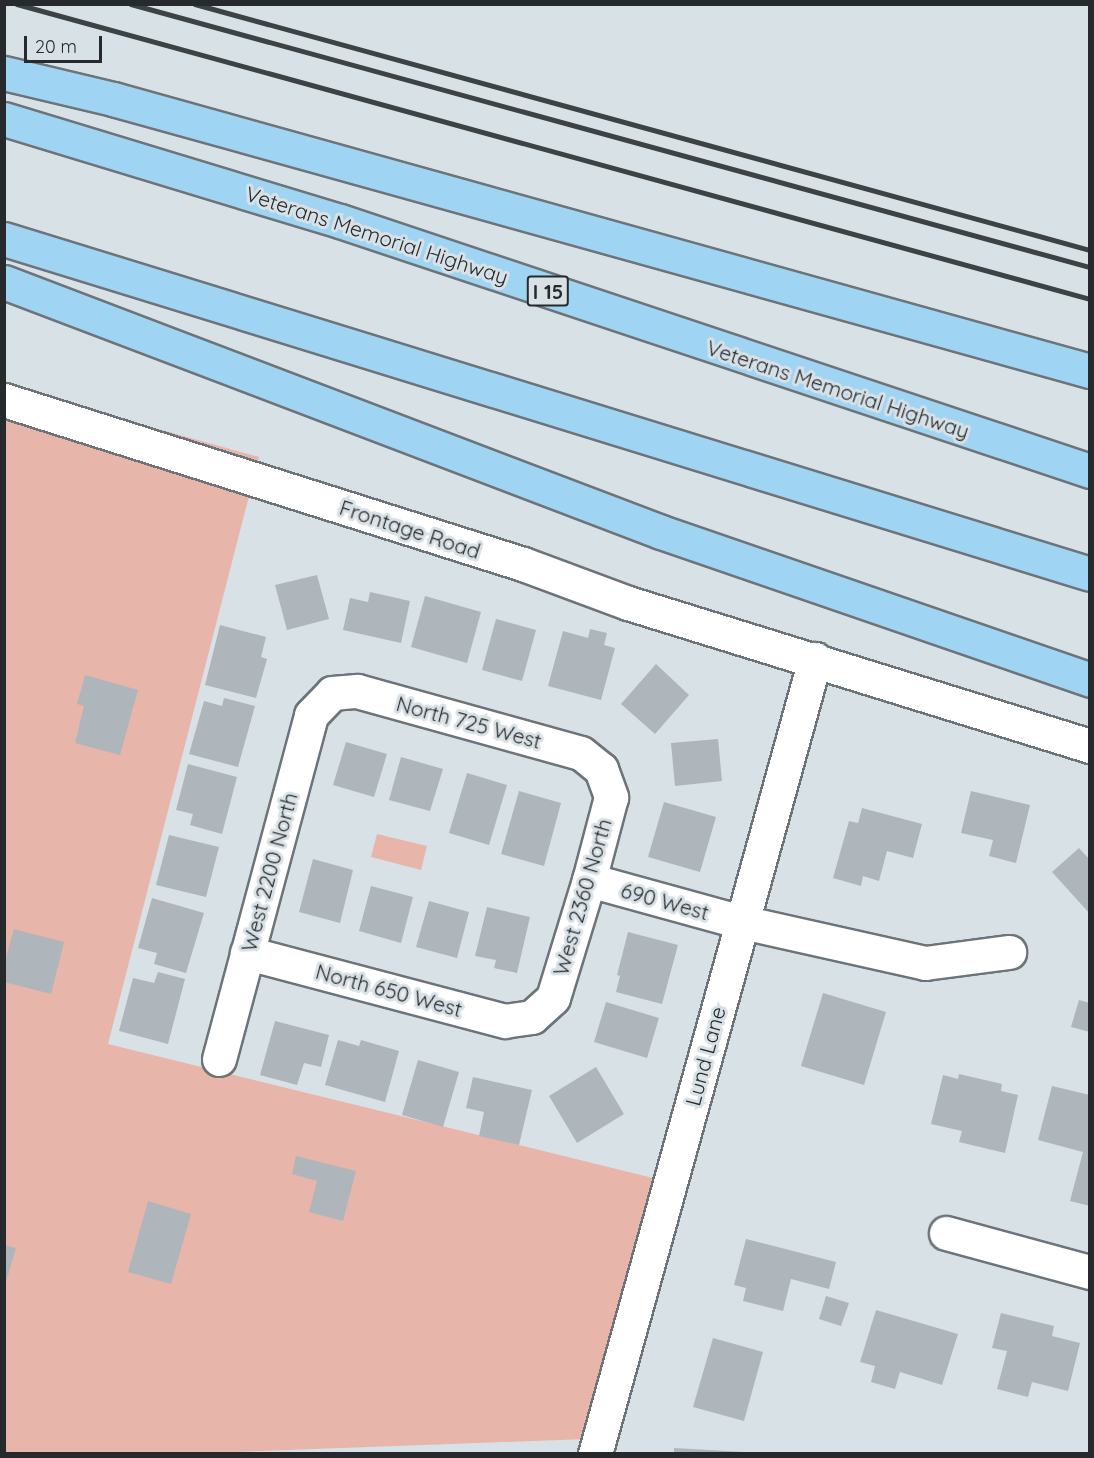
<!DOCTYPE html>
<style>
body{margin:0}
#map{position:relative;width:1094px;height:1458px;overflow:hidden;background:#d8e1e6;font-family:Quicksand,sans-serif}
div>[style]{position:absolute}
.green>*{inset:0;background:#e7b5aa}
.building>*{inset:0;background:#aeb6bb}
.roads{filter:drop-shadow(2px 0 #6c7479) drop-shadow(-2px 0 #6c7479) drop-shadow(0 2px #6c7479) drop-shadow(0 -2px #6c7479)}
.minor>*{height:33px;margin:-16.5px;padding:0 16.5px;transform-origin:16.5px;border-radius:16.5px;background:#fff}
.highway>*{height:33px;margin:-16.5px;padding:0 16.5px;transform-origin:16.5px;border-radius:16.5px;background:#a0d4f3}
.rail>*{height:4.5px;margin:-2.25px;padding:0 2.25px;transform-origin:2.25px;border-radius:2.25px;background:#3d4244}
span{translate:-50% -50%;white-space:nowrap;text-align:center;line-height:1.15;-webkit-text-stroke:6px #d8e1e6;paint-order:stroke}
.shield-label span{padding:2px 4px;background:#d8e1e6;border:2px solid;border-radius:4px;-webkit-text-stroke-width:0}
.shield-label{font-size:20px;color:#262a2c;font-weight:700}
.street-label{font-size:21px;color:#262a2c}
.frame{position:absolute;inset:0;border:6px solid #262a2c;pointer-events:none}
.scale{position:absolute;left:24px;top:36px;width:78px;height:27px;box-sizing:border-box;border:3px solid #262a2c;border-top:0;padding-left:8px;font-size:18px;line-height:21px;white-space:nowrap;color:#262a2c;-webkit-text-stroke:4px #d8e1e6;paint-order:stroke}
</style>
<div id="map">
<div class="green">
<i style="clip-path:polygon(4px 386px,259px 457px,108px 1044px,661px 1180px,586px 1439px,209px 1453px,5px 1453px)"></i>
<i style="clip-path:polygon(377px 834px,427px 846px,421px 870px,371px 857px)"></i>
</div>
<div class="building">
<i style="clip-path:polygon(317px 575px,329px 619px,287px 630px,275px 585px)"></i>
<i style="clip-path:polygon(370px 592px,410px 601px,401px 643px,343px 630px,350px 598px,368px 602px)"></i>
<i style="clip-path:polygon(425px 596px,481px 612px,467px 663px,411px 647px)"></i>
<i style="clip-path:polygon(496px 619px,536px 630px,522px 681px,482px 670px)"></i>
<i style="clip-path:polygon(220px 625px,266px 637px,261px 657px,267px 659px,256px 698px,205px 685px)"></i>
<i style="clip-path:polygon(590px 629px,607px 633px,604px 645px,615px 648px,601px 700px,548px 686px,563px 631px,588px 638px)"></i>
<i style="clip-path:polygon(656px 664px,689px 695px,655px 734px,621px 704px)"></i>
<i style="clip-path:polygon(85px 675px,138px 690px,120px 755px,75px 743px,84px 706px,77px 704px)"></i>
<i style="clip-path:polygon(224px 698px,255px 706px,238px 767px,189px 754px,204px 701px,222px 706px)"></i>
<i style="clip-path:polygon(718px 739px,722px 781px,675px 786px,671px 743px)"></i>
<i style="clip-path:polygon(346px 742px,387px 754px,374px 797px,333px 785px)"></i>
<i style="clip-path:polygon(401px 757px,443px 769px,430px 811px,389px 800px)"></i>
<i style="clip-path:polygon(188px 764px,237px 777px,222px 834px,190px 825px,193px 814px,176px 810px)"></i>
<i style="clip-path:polygon(467px 773px,507px 785px,489px 845px,449px 833px)"></i>
<i style="clip-path:polygon(519px 791px,561px 803px,544px 866px,501px 854px)"></i>
<i style="clip-path:polygon(971px 791px,1030px 805px,1016px 863px,989px 856px,993px 840px,961px 833px)"></i>
<i style="clip-path:polygon(664px 802px,716px 817px,700px 872px,648px 857px)"></i>
<i style="clip-path:polygon(862px 808px,922px 824px,913px 858px,887px 851px,879px 881px,863px 876px,861px 886px,833px 878px,849px 821px,858px 823px)"></i>
<i style="clip-path:polygon(169px 835px,219px 847px,206px 897px,156px 885px)"></i>
<i style="clip-path:polygon(1079px 848px,1090px 860px,1090px 914px,1052px 872px)"></i>
<i style="clip-path:polygon(313px 859px,353px 870px,340px 923px,299px 912px)"></i>
<i style="clip-path:polygon(371px 886px,413px 897px,401px 943px,359px 931px)"></i>
<i style="clip-path:polygon(152px 898px,204px 913px,186px 973px,154px 964px,157px 953px,138px 948px)"></i>
<i style="clip-path:polygon(429px 901px,469px 912px,457px 958px,416px 947px)"></i>
<i style="clip-path:polygon(487px 907px,530px 917px,517px 973px,494px 968px,496px 960px,475px 956px)"></i>
<i style="clip-path:polygon(14px 929px,64px 942px,51px 994px,4px 982px,4px 964px)"></i>
<i style="clip-path:polygon(628px 932px,678px 945px,662px 1004px,616px 992px,620px 976px,617px 975px)"></i>
<i style="clip-path:polygon(158px 972px,185px 979px,168px 1044px,119px 1031px,133px 978px,154px 983px)"></i>
<i style="clip-path:polygon(823px 993px,886px 1012px,864px 1085px,801px 1066px)"></i>
<i style="clip-path:polygon(1079px 1000px,1090px 1003px,1090px 1032px,1071px 1027px)"></i>
<i style="clip-path:polygon(606px 1002px,659px 1018px,647px 1058px,594px 1042px)"></i>
<i style="clip-path:polygon(275px 1021px,329px 1035px,321px 1067px,304px 1063px,297px 1085px,260px 1075px)"></i>
<i style="clip-path:polygon(338px 1040px,359px 1046px,361px 1040px,399px 1051px,385px 1102px,325px 1085px)"></i>
<i style="clip-path:polygon(418px 1060px,459px 1072px,443px 1127px,402px 1115px)"></i>
<i style="clip-path:polygon(596px 1067px,624px 1114px,577px 1143px,549px 1096px)"></i>
<i style="clip-path:polygon(959px 1074px,1002px 1084px,1001px 1091px,1018px 1095px,1005px 1153px,959px 1142px,962px 1131px,931px 1124px,943px 1075px,958px 1079px)"></i>
<i style="clip-path:polygon(473px 1077px,532px 1090px,519px 1145px,479px 1136px,484px 1112px,466px 1108px)"></i>
<i style="clip-path:polygon(1052px 1086px,1090px 1095px,1090px 1206px,1070px 1201px,1083px 1152px,1038px 1140px)"></i>
<i style="clip-path:polygon(296px 1156px,356px 1171px,343px 1221px,309px 1212px,317px 1181px,292px 1174px)"></i>
<i style="clip-path:polygon(148px 1201px,191px 1214px,171px 1284px,128px 1272px)"></i>
<i style="clip-path:polygon(746px 1239px,836px 1262px,829px 1289px,791px 1279px,783px 1311px,743px 1301px,746px 1288px,734px 1285px)"></i>
<i style="clip-path:polygon(4px 1245px,16px 1248px,5px 1285px,4px 1285px)"></i>
<i style="clip-path:polygon(826px 1296px,849px 1303px,841px 1326px,819px 1319px)"></i>
<i style="clip-path:polygon(876px 1310px,958px 1334px,942px 1385px,900px 1372px,895px 1389px,871px 1382px,875px 1366px,860px 1362px)"></i>
<i style="clip-path:polygon(1001px 1313px,1054px 1326px,1052px 1336px,1080px 1343px,1068px 1391px,1032px 1382px,1028px 1397px,997px 1389px,1007px 1351px,992px 1348px)"></i>
<i style="clip-path:polygon(713px 1338px,763px 1352px,744px 1421px,693px 1407px)"></i>
<i style="clip-path:polygon(674px 1448px,745px 1452px,745px 1454px,674px 1454px)"></i>
</div>
<div class="roads">
<div class="minor">
<i style="left:4px;top:400px;width:544px;rotate:17.54deg"></i>
<i style="left:523px;top:564px;width:112px;rotate:20.4deg"></i>
<i style="left:628px;top:603px;width:484px;rotate:17.2deg"></i>
<i style="left:589px;top:880px;width:159px;rotate:15.4deg"></i>
<i style="left:742px;top:922px;width:188px;rotate:12.6deg"></i>
<i style="left:925px;top:963px;width:85px;rotate:-7.5deg"></i>
<i style="left:219px;top:1059px;width:356px;rotate:-75deg"></i>
<i style="left:311px;top:715px;width:30px;rotate:-46deg"></i>
<i style="left:332px;top:693px;width:25px;rotate:-5deg"></i>
<i style="left:357px;top:691px;width:232px;rotate:15.5deg"></i>
<i style="left:581px;top:753px;width:26px;rotate:39deg"></i>
<i style="left:601px;top:769px;width:30px;rotate:70deg"></i>
<i style="left:611px;top:797px;width:86px;rotate:104.8deg"></i>
<i style="left:589px;top:880px;width:123px;rotate:107deg"></i>
<i style="left:553px;top:998px;width:28px;rotate:138deg"></i>
<i style="left:532px;top:1017px;width:27px;rotate:172deg"></i>
<i style="left:505px;top:1021px;width:267px;rotate:-165.2deg"></i>
<i style="left:946px;top:1233px;width:149px;rotate:15.2deg"></i>
<i style="left:595px;top:1454px;width:825px;rotate:-74.53deg"></i>
</div>
<div class="highway">
<i style="left:4px;top:73px;width:112px;rotate:13.4deg"></i>
<i style="left:113px;top:99px;width:1014px;rotate:15.56deg"></i>
<i style="left:4px;top:119px;width:351px;rotate:16.9deg"></i>
<i style="left:340px;top:221px;width:791px;rotate:18.43deg"></i>
<i style="left:4px;top:239px;width:1136px;rotate:17.14deg"></i>
<i style="left:4px;top:282px;width:703px;rotate:20.83deg"></i>
<i style="left:661px;top:532px;width:454px;rotate:19deg"></i>
</div>
</div>
<div class="rail">
<i style="left:17px;top:4px;width:1113px;rotate:15.37deg"></i>
<i style="left:131px;top:4px;width:994px;rotate:15.34deg"></i>
<i style="left:195px;top:4px;width:928px;rotate:15.37deg"></i>
</div>
<div class="shield-label">
<span style="left:548px;top:291px">I 15</span>
</div>
<div class="street-label">
<span style="left:377px;top:235px;rotate:18deg">Veterans Memorial Highway</span>
<span style="left:838px;top:389px;rotate:18deg">Veterans Memorial Highway</span>
<span style="left:410px;top:529px;rotate:18deg">Frontage Road</span>
<span style="left:469px;top:722px;rotate:15deg">North 725 West</span>
<span style="left:269px;top:872px;rotate:-75deg">West 2200 North</span>
<span style="left:582px;top:897px;rotate:-74deg">West 2360 North</span>
<span style="left:665px;top:901px;rotate:15deg">690 West</span>
<span style="left:389px;top:990px;rotate:15deg">North 650 West</span>
<span style="left:705px;top:1056px;rotate:-75deg">Lund Lane</span>
</div>
<div class="frame"></div>
<div class="scale">20 m</div>
</div>
